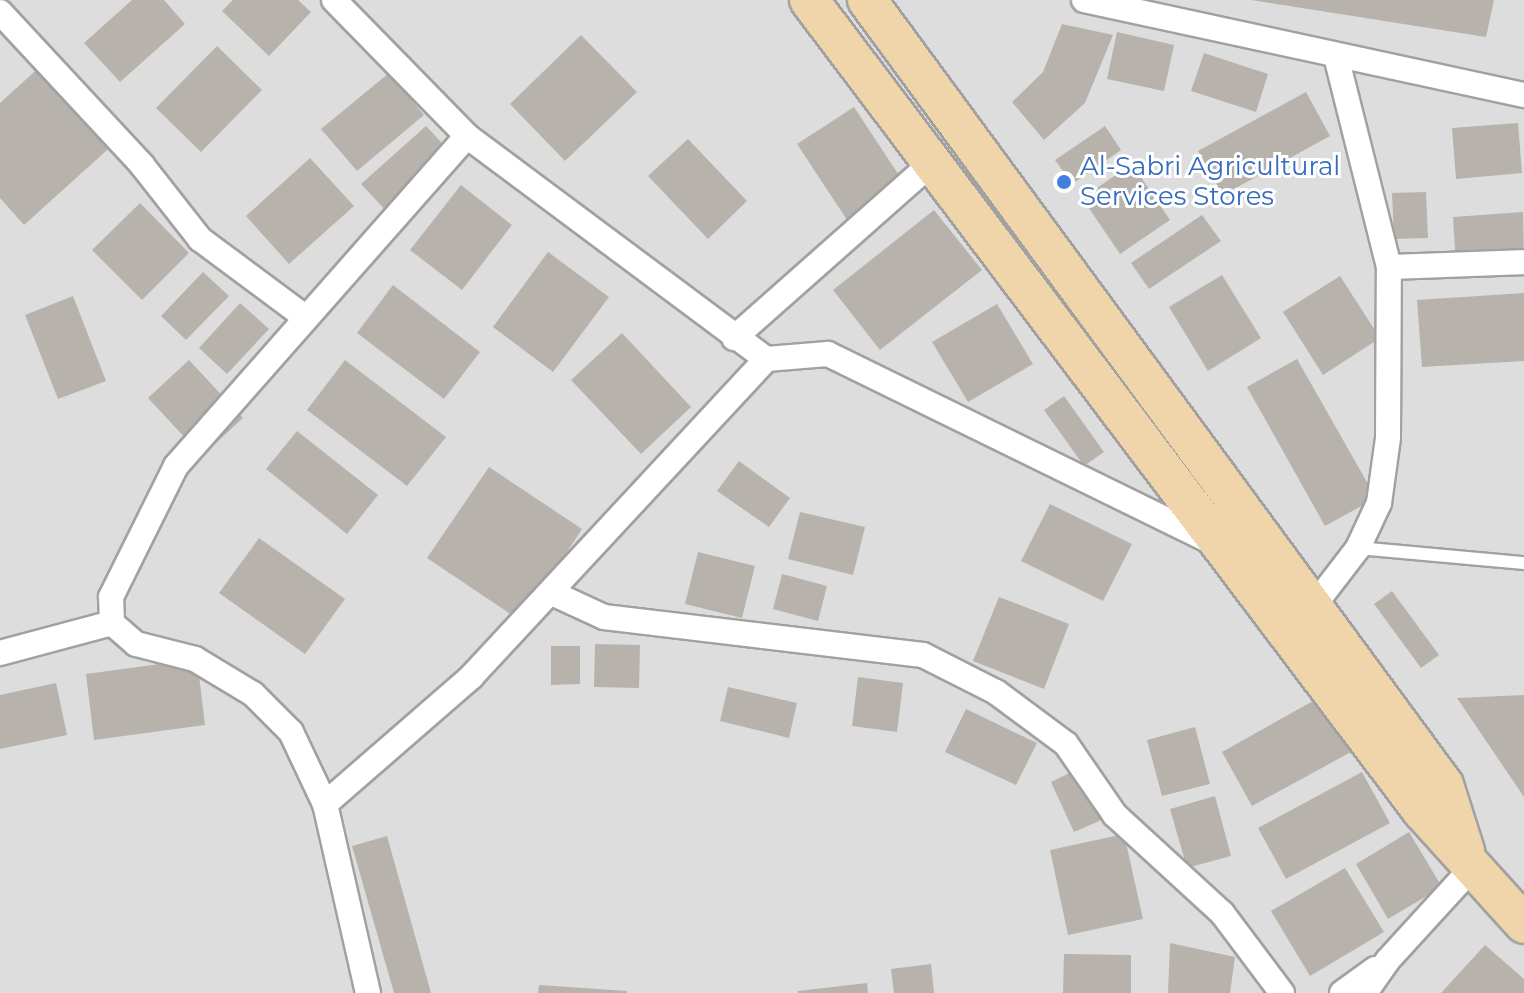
<!DOCTYPE html>
<style>
body{margin:0}
#map{position:relative;width:1524px;height:993px;overflow:hidden;background:#efede7;font-family:Montserrat,sans-serif}
div>[style]{position:absolute}
.residential>*{inset:0;background:#dedddd}
.building>*{inset:0;background:#b8b2ad}
.roads{filter:drop-shadow(2px 0 #a1a1a1) drop-shadow(-2px 0 #a1a1a1) drop-shadow(0 2px #a1a1a1) drop-shadow(0 -2px #a1a1a1)}
.service>*{height:12px;margin:-6px;padding:0 6px;transform-origin:6px;border-radius:6px;background:#fff}
.minor>*{height:24px;margin:-12px;padding:0 12px;transform-origin:12px;border-radius:12px;background:#fff}
.primary>*{height:38px;margin:-19px;padding:0 19px;transform-origin:19px;border-radius:19px;background:#f1d5aa}
.dots>*{width:22px;height:22px;translate:-50% -50%;box-sizing:border-box;border:4px solid #fff;border-radius:50%}
span{translate:-50% -50%;white-space:nowrap;text-align:center;line-height:1.15;-webkit-text-stroke:6px #fff;paint-order:stroke}
.shop-label{font-size:26px;color:#366cbe}
.left{translate:0 -50%;text-align:left}
</style>
<div id="map">
<div class="residential">
<i style="clip-path:polygon(0 0,1524px 0,1524px 993px,0 993px)"></i>
</div>
<div class="building">
<i style="clip-path:polygon(132px 0,164px 0,185px 24px,120px 82px,84px 43px)"></i>
<i style="clip-path:polygon(233px 0,298px 0,311px 12px,269px 56px,222px 11px)"></i>
<i style="clip-path:polygon(1251px 0,1494px 0,1486px 37px)"></i>
<i style="clip-path:polygon(1062px 24px,1113px 35px,1085px 103px,1044px 140px,1012px 102px,1043px 72px)"></i>
<i style="clip-path:polygon(1117px 32px,1174px 45px,1164px 91px,1107px 79px)"></i>
<i style="clip-path:polygon(581px 35px,637px 92px,565px 161px,510px 104px)"></i>
<i style="clip-path:polygon(217px 46px,262px 90px,201px 152px,156px 108px)"></i>
<i style="clip-path:polygon(1204px 53px,1268px 74px,1256px 112px,1191px 91px)"></i>
<i style="clip-path:polygon(44px 63px,116px 142px,24px 225px,0 198px,0 103px)"></i>
<i style="clip-path:polygon(389px 73px,424px 115px,357px 171px,321px 129px)"></i>
<i style="clip-path:polygon(1306px 92px,1330px 136px,1223px 195px,1198px 151px)"></i>
<i style="clip-path:polygon(854px 107px,910px 192px,853px 229px,797px 144px)"></i>
<i style="clip-path:polygon(1518px 123px,1522px 173px,1456px 179px,1452px 128px)"></i>
<i style="clip-path:polygon(426px 126px,454px 156px,389px 214px,361px 184px)"></i>
<i style="clip-path:polygon(1105px 126px,1121px 150px,1072px 184px,1055px 160px)"></i>
<i style="clip-path:polygon(688px 139px,747px 201px,708px 239px,648px 176px)"></i>
<i style="clip-path:polygon(310px 158px,354px 206px,289px 264px,246px 216px)"></i>
<i style="clip-path:polygon(1132px 164px,1170px 220px,1120px 254px,1082px 198px)"></i>
<i style="clip-path:polygon(461px 185px,512px 225px,462px 290px,410px 250px)"></i>
<i style="clip-path:polygon(1426px 192px,1428px 238px,1394px 239px,1392px 193px)"></i>
<i style="clip-path:polygon(140px 203px,189px 253px,142px 300px,92px 250px)"></i>
<i style="clip-path:polygon(934px 210px,982px 270px,880px 350px,833px 290px)"></i>
<i style="clip-path:polygon(1523px 212px,1524px 260px,1456px 265px,1453px 217px)"></i>
<i style="clip-path:polygon(1202px 215px,1221px 241px,1149px 289px,1131px 263px)"></i>
<i style="clip-path:polygon(548px 252px,609px 297px,553px 372px,493px 327px)"></i>
<i style="clip-path:polygon(203px 272px,229px 296px,186px 340px,161px 316px)"></i>
<i style="clip-path:polygon(1222px 275px,1261px 338px,1208px 371px,1169px 307px)"></i>
<i style="clip-path:polygon(1340px 276px,1380px 338px,1323px 375px,1283px 312px)"></i>
<i style="clip-path:polygon(393px 285px,480px 352px,444px 399px,357px 333px)"></i>
<i style="clip-path:polygon(1524px 293px,1524px 361px,1422px 367px,1417px 300px)"></i>
<i style="clip-path:polygon(73px 296px,106px 381px,58px 399px,25px 315px)"></i>
<i style="clip-path:polygon(240px 303px,269px 329px,227px 374px,199px 348px)"></i>
<i style="clip-path:polygon(997px 304px,1033px 364px,968px 402px,932px 342px)"></i>
<i style="clip-path:polygon(622px 333px,691px 407px,641px 454px,571px 380px)"></i>
<i style="clip-path:polygon(1297px 359px,1376px 498px,1325px 526px,1247px 387px)"></i>
<i style="clip-path:polygon(189px 360px,243px 418px,202px 456px,148px 398px)"></i>
<i style="clip-path:polygon(345px 360px,446px 437px,407px 486px,307px 410px)"></i>
<i style="clip-path:polygon(1064px 396px,1104px 452px,1084px 466px,1044px 410px)"></i>
<i style="clip-path:polygon(297px 431px,378px 495px,347px 534px,266px 469px)"></i>
<i style="clip-path:polygon(739px 461px,790px 498px,769px 527px,717px 491px)"></i>
<i style="clip-path:polygon(489px 467px,582px 529px,521px 621px,427px 558px)"></i>
<i style="clip-path:polygon(1050px 504px,1132px 544px,1103px 601px,1021px 561px)"></i>
<i style="clip-path:polygon(800px 512px,865px 527px,853px 575px,788px 559px)"></i>
<i style="clip-path:polygon(259px 538px,345px 599px,305px 654px,219px 593px)"></i>
<i style="clip-path:polygon(698px 552px,755px 566px,742px 618px,685px 604px)"></i>
<i style="clip-path:polygon(782px 574px,827px 586px,818px 621px,773px 609px)"></i>
<i style="clip-path:polygon(1392px 591px,1439px 655px,1421px 668px,1374px 604px)"></i>
<i style="clip-path:polygon(999px 597px,1069px 624px,1044px 689px,973px 661px)"></i>
<i style="clip-path:polygon(595px 644px,640px 645px,639px 688px,594px 687px)"></i>
<i style="clip-path:polygon(551px 646px,580px 646px,580px 684px,551px 685px)"></i>
<i style="clip-path:polygon(197px 659px,205px 725px,94px 740px,86px 674px)"></i>
<i style="clip-path:polygon(858px 677px,903px 683px,897px 732px,852px 726px)"></i>
<i style="clip-path:polygon(56px 683px,67px 735px,0 749px,0 695px)"></i>
<i style="clip-path:polygon(728px 687px,797px 703px,789px 738px,720px 721px)"></i>
<i style="clip-path:polygon(1524px 695px,1524px 797px,1457px 698px)"></i>
<i style="clip-path:polygon(1320px 697px,1351px 752px,1252px 806px,1222px 752px)"></i>
<i style="clip-path:polygon(966px 709px,1037px 743px,1016px 785px,945px 752px)"></i>
<i style="clip-path:polygon(1195px 727px,1210px 784px,1162px 796px,1147px 740px)"></i>
<i style="clip-path:polygon(1082px 767px,1106px 818px,1074px 832px,1051px 782px)"></i>
<i style="clip-path:polygon(1362px 772px,1390px 823px,1286px 879px,1258px 828px)"></i>
<i style="clip-path:polygon(1215px 796px,1231px 856px,1187px 868px,1170px 809px)"></i>
<i style="clip-path:polygon(1409px 832px,1442px 887px,1388px 919px,1356px 864px)"></i>
<i style="clip-path:polygon(1124px 834px,1143px 919px,1068px 935px,1050px 850px)"></i>
<i style="clip-path:polygon(387px 836px,431px 993px,394px 993px,352px 846px)"></i>
<i style="clip-path:polygon(1345px 868px,1384px 932px,1310px 976px,1271px 911px)"></i>
<i style="clip-path:polygon(1170px 943px,1235px 957px,1230px 993px,1168px 993px)"></i>
<i style="clip-path:polygon(1485px 945px,1524px 979px,1524px 993px,1441px 993px)"></i>
<i style="clip-path:polygon(1064px 954px,1131px 955px,1131px 993px,1063px 993px)"></i>
<i style="clip-path:polygon(931px 964px,934px 993px,894px 993px,891px 969px)"></i>
<i style="clip-path:polygon(867px 983px,868px 993px,798px 993px,798px 991px)"></i>
<i style="clip-path:polygon(539px 985px,627px 991px,627px 993px,538px 993px)"></i>
</div>
<div class="roads">
<div class="service">
<i style="left:1358px;top:548px;width:167px;rotate:5.2deg"></i>
</div>
<div class="minor">
<i style="left:334px;top:0;width:190px;rotate:45.6deg"></i>
<i style="left:467px;top:136px;width:373px;rotate:36.7deg"></i>
<i style="left:766px;top:359px;width:62px;rotate:-4.6deg"></i>
<i style="left:828px;top:354px;width:432px;rotate:26.1deg"></i>
<i style="left:1084px;top:0;width:450px;rotate:12.2deg"></i>
<i style="left:0;top:12px;width:209px;rotate:47.1deg"></i>
<i style="left:142px;top:165px;width:94px;rotate:51.9deg"></i>
<i style="left:200px;top:239px;width:131px;rotate:36.6deg"></i>
<i style="left:1389px;top:267px;width:135px;rotate:-2.1deg"></i>
<i style="left:734px;top:338px;width:266px;rotate:-41.5deg"></i>
<i style="left:552px;top:593px;width:57px;rotate:24.8deg"></i>
<i style="left:604px;top:617px;width:321px;rotate:6.8deg"></i>
<i style="left:923px;top:655px;width:82px;rotate:26.9deg"></i>
<i style="left:996px;top:692px;width:87px;rotate:36.6deg"></i>
<i style="left:1066px;top:744px;width:86px;rotate:55.4deg"></i>
<i style="left:1115px;top:815px;width:145px;rotate:42.5deg"></i>
<i style="left:1222px;top:913px;width:100px;rotate:53.1deg"></i>
<i style="left:1312px;top:608px;width:76px;rotate:-52.5deg"></i>
<i style="left:1358px;top:548px;width:50px;rotate:-65deg"></i>
<i style="left:1379px;top:503px;width:66px;rotate:-82.1deg"></i>
<i style="left:1388px;top:438px;width:171px;rotate:-89.7deg"></i>
<i style="left:1389px;top:267px;width:218px;rotate:-104.1deg"></i>
<i style="left:0;top:653px;width:116px;rotate:-15deg"></i>
<i style="left:325px;top:804px;width:194px;rotate:-41deg"></i>
<i style="left:471px;top:677px;width:434px;rotate:-47.1deg"></i>
<i style="left:368px;top:993px;width:194px;rotate:-102.8deg"></i>
<i style="left:325px;top:804px;width:80px;rotate:-115.3deg"></i>
<i style="left:291px;top:732px;width:54px;rotate:-135deg"></i>
<i style="left:253px;top:694px;width:68px;rotate:-148.9deg"></i>
<i style="left:195px;top:659px;width:61px;rotate:-165.7deg"></i>
<i style="left:136px;top:644px;width:32px;rotate:-139deg"></i>
<i style="left:112px;top:623px;width:26px;rotate:-92deg"></i>
<i style="left:111px;top:597px;width:146px;rotate:-63.6deg"></i>
<i style="left:176px;top:466px;width:440px;rotate:-48.6deg"></i>
<i style="left:1342px;top:993px;width:41px;rotate:-36deg"></i>
<i style="left:1365px;top:993px;width:40px;rotate:-55.1deg"></i>
<i style="left:1388px;top:960px;width:123px;rotate:-47.6deg"></i>
</div>
<div class="primary">
<i style="left:809px;top:0;width:1017px;rotate:52.92deg"></i>
<i style="left:1422px;top:811px;width:152px;rotate:47.9deg"></i>
<i style="left:867px;top:0;width:974px;rotate:53.68deg"></i>
<i style="left:1444px;top:785px;width:69px;rotate:72.3deg"></i>
</div>
</div>
<div class="dots">
<i style="left:1064px;top:182px;background:#3f7fe0"></i>
</div>
<div class="shop-label">
<span class="left" style="left:1080px;top:182px">Al-Sabri Agricultural<br>Services Stores</span>
</div>
</div>
